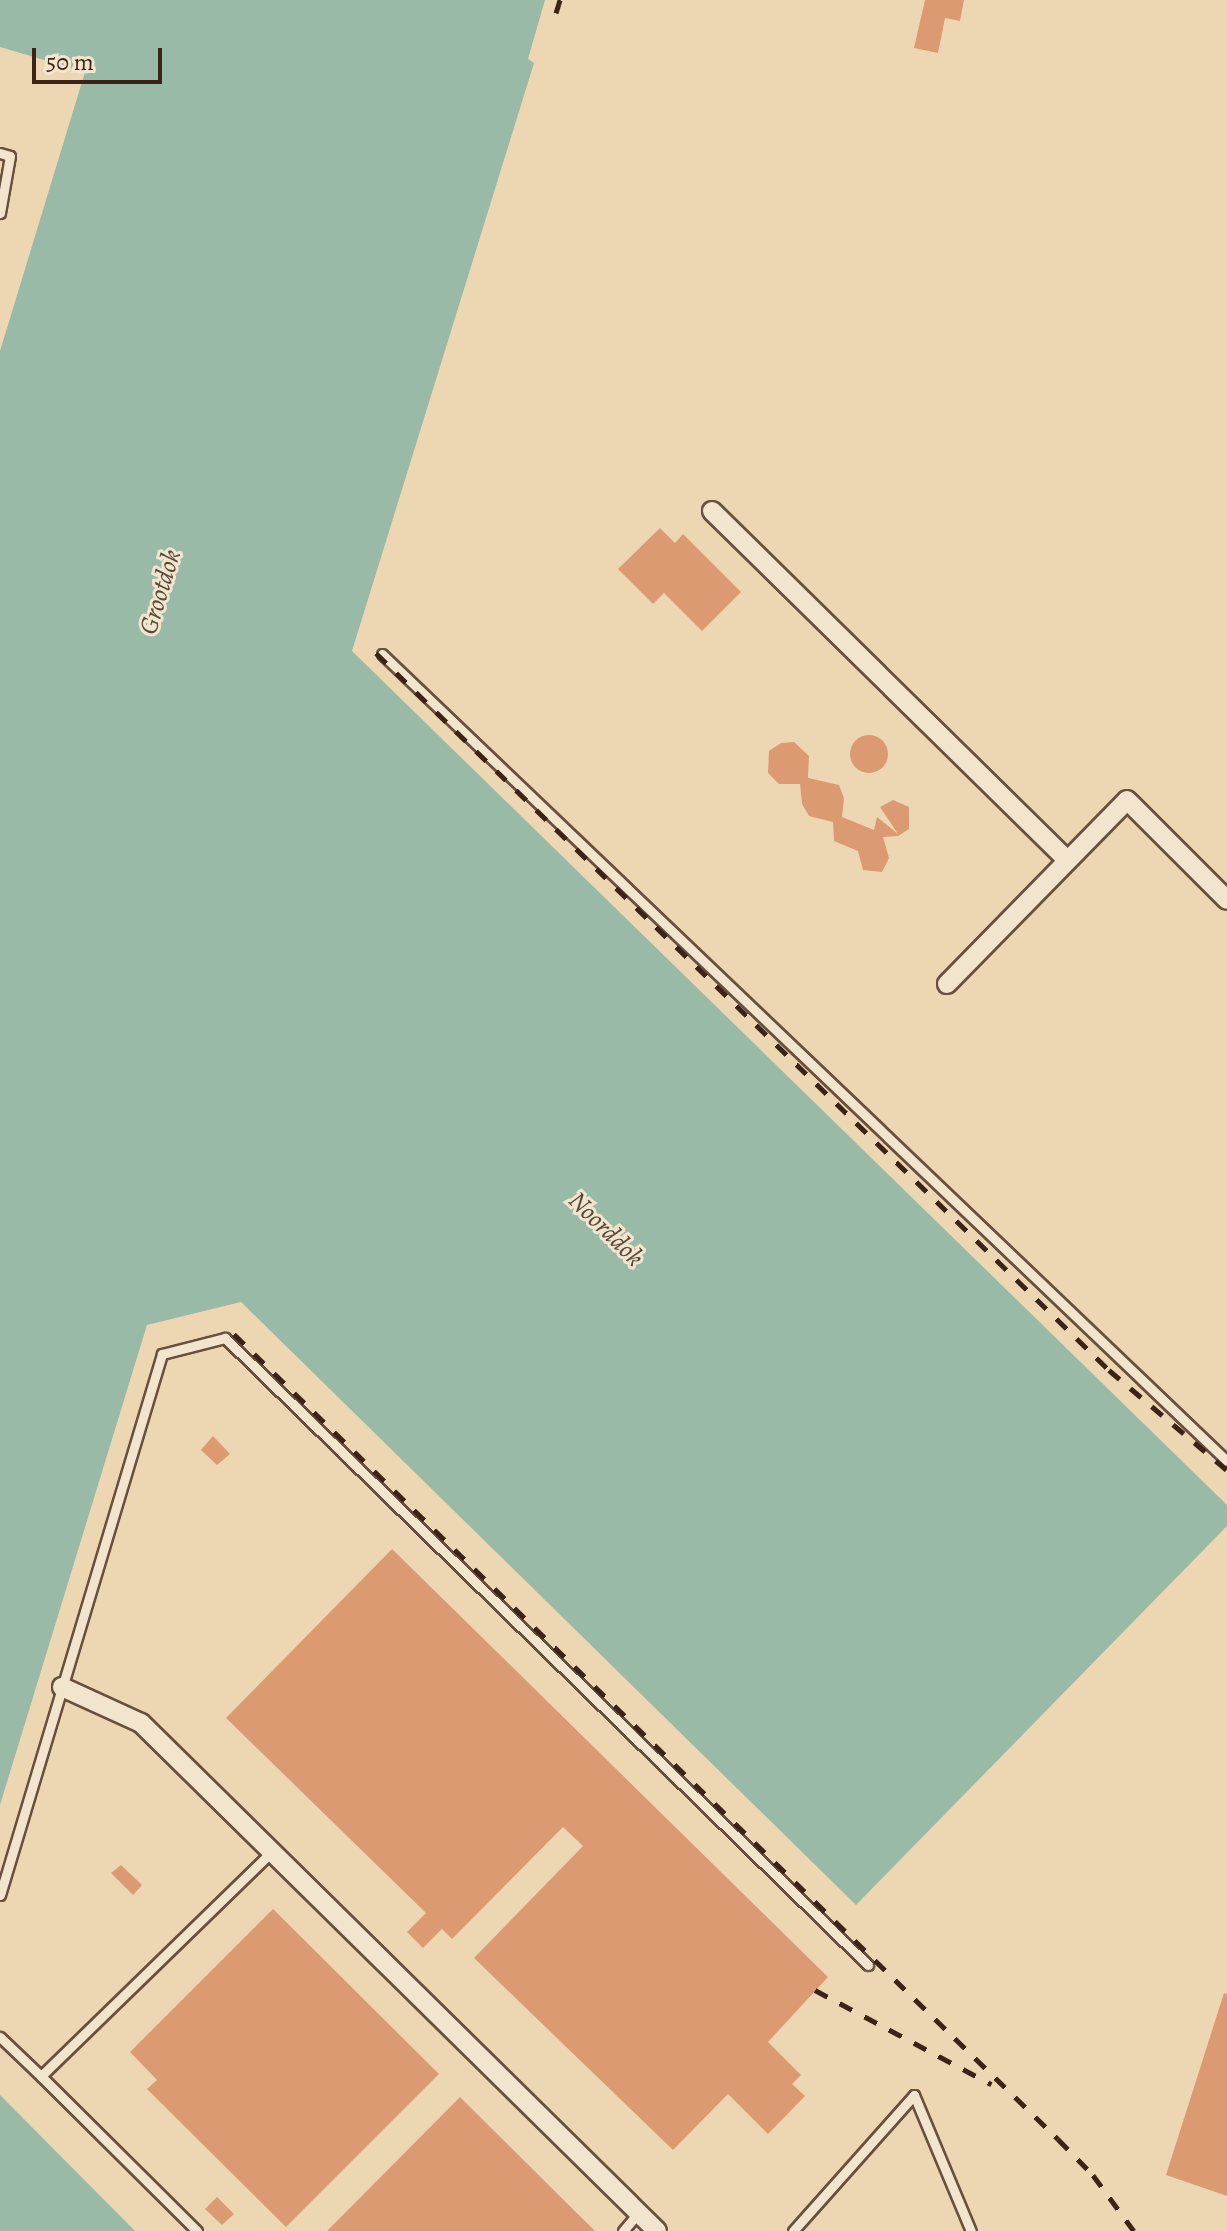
<!DOCTYPE html>
<style>
body{margin:0}
#map{position:relative;width:1227px;height:2231px;overflow:hidden;background:#edd7b2;font-family:Alegreya,serif}
div>[style]{position:absolute}
.water>*{inset:0;background:#9abaa8}
.building>*{inset:0;background:#dc9a73}
.round{border-radius:50%}
.roads{filter:drop-shadow(2px 0 #68503e) drop-shadow(-2px 0 #68503e) drop-shadow(0 2px #68503e) drop-shadow(0 -2px #68503e)}
.service>*{height:9px;margin:-4.5px;padding:0 4.5px;transform-origin:4.5px;border-radius:4.5px;background:#f3e5cd}
.minor>*{height:18px;margin:-9px;padding:0 9px;transform-origin:9px;border-radius:9px;background:#f3e5cd}
.rail>*{height:5px;margin-top:-2.5px;transform-origin:0;background:repeating-linear-gradient(90deg,#3c2317 0 14px,transparent 0 28px)}
span{translate:-50% -50%;white-space:nowrap;text-align:center;line-height:1.15;-webkit-text-stroke:6px #f3e5cd;paint-order:stroke}
.water-label{font-size:26px;color:#54493b;font-style:italic}
.scale{position:absolute;left:32px;top:48px;width:130px;height:36px;box-sizing:border-box;border:4px solid #3c2317;border-top:0;padding-left:10px;font-size:24px;line-height:28px;white-space:nowrap;color:#3c2317;-webkit-text-stroke:6px #f3e5cd;paint-order:stroke}
</style>
<div id="map">
<div class="water">
<i style="clip-path:polygon(0 0,545px 0,528px 59px,534px 63px,352px 651px,1227px 1505px,1227px 1526px,856px 1905px,241px 1302px,147px 1325px,0 1805px,0 351px,85px 72px,0 47px)"></i>
<i style="clip-path:polygon(0 2095px,135px 2231px,0 2231px)"></i>
</div>
<div class="building">
<i style="clip-path:polygon(925px 0,964px 0,960px 21px,945px 18px,938px 53px,914px 48px)"></i>
<i style="clip-path:polygon(660px 528px,675px 543px,683px 534px,741px 592px,702px 631px,664px 593px,653px 604px,618px 569px)"></i>
<i class="round" style="left:850px;top:735px;width:38px;height:38px"></i>
<i style="clip-path:polygon(794px 742px,809px 756px,808px 778px,839px 785px,844px 798px,842px 817px,874px 830px,877px 817px,898px 834px,880px 807px,893px 800px,909px 807px,909px 829px,898px 836px,883px 837px,889px 858px,882px 872px,863px 870px,858px 851px,834px 841px,833px 822px,809px 816px,802px 804px,800px 784px,779px 784px,768px 773px,769px 751px,781px 743px)"></i>
<i style="clip-path:polygon(213px 1436px,230px 1454px,217px 1465px,201px 1450px)"></i>
<i style="clip-path:polygon(392px 1549px,828px 1977px,768px 2042px,801px 2075px,792px 2084px,805px 2096px,768px 2134px,728px 2094px,673px 2150px,474px 1958px,583px 1846px,563px 1827px,452px 1939px,442px 1929px,423px 1948px,407px 1932px,426px 1913px,226px 1718px)"></i>
<i style="clip-path:polygon(121px 1865px,142px 1885px,133px 1895px,111px 1873px)"></i>
<i style="clip-path:polygon(273px 1909px,439px 2074px,286px 2227px,147px 2089px,157px 2080px,130px 2052px)"></i>
<i style="clip-path:polygon(1224px 1993px,1227px 1994px,1227px 2196px,1166px 2175px)"></i>
<i style="clip-path:polygon(460px 2097px,595px 2231px,327px 2231px)"></i>
<i style="clip-path:polygon(217px 2197px,234px 2214px,222px 2225px,205px 2209px)"></i>
</div>
<div class="roads">
<div class="service">
<i style="left:0;top:153px;width:10px;rotate:17deg"></i>
<i style="left:10px;top:156px;width:58px;rotate:100deg"></i>
<i style="left:382px;top:654px;width:1168px;rotate:43.68deg"></i>
<i style="left:0;top:1895px;width:565px;rotate:-73.33deg"></i>
<i style="left:162px;top:1354px;width:65px;rotate:-14.3deg"></i>
<i style="left:225px;top:1338px;width:898px;rotate:44.28deg"></i>
<i style="left:0;top:2037px;width:57px;rotate:43.6deg"></i>
<i style="left:197px;top:2231px;width:220px;rotate:-135.2deg"></i>
<i style="left:41px;top:2076px;width:321px;rotate:-44.2deg"></i>
<i style="left:623px;top:2231px;width:23px;rotate:-50deg"></i>
<i style="left:793px;top:2231px;width:182px;rotate:-48.3deg"></i>
<i style="left:914px;top:2095px;width:147px;rotate:67.3deg"></i>
</div>
<div class="minor">
<i style="left:712px;top:511px;width:498px;rotate:44.5deg"></i>
<i style="left:947px;top:984px;width:257px;rotate:-45.6deg"></i>
<i style="left:1127px;top:800px;width:141px;rotate:45deg"></i>
<i style="left:62px;top:1687px;width:87px;rotate:24.5deg"></i>
<i style="left:141px;top:1723px;width:724px;rotate:44.55deg"></i>
</div>
</div>
<div class="rail">
<i style="left:556px;top:13px;width:14px;rotate:-73deg"></i>
<i style="left:376px;top:653px;width:1025px;rotate:44.37deg"></i>
<i style="left:1109px;top:1370px;width:155px;rotate:40.3deg"></i>
<i style="left:234px;top:1334px;width:1152px;rotate:44.33deg"></i>
<i style="left:1058px;top:2139px;width:50px;rotate:45.8deg"></i>
<i style="left:1093px;top:2175px;width:69px;rotate:53.8deg"></i>
<i style="left:815px;top:1990px;width:200px;rotate:28.1deg"></i>
</div>
<div class="water-label">
<span style="left:160px;top:592px;rotate:-73deg">Grootdok</span>
<span style="left:606px;top:1229px;rotate:45deg">Noorddok</span>
</div>
<div class="scale">50 m</div>
</div>
